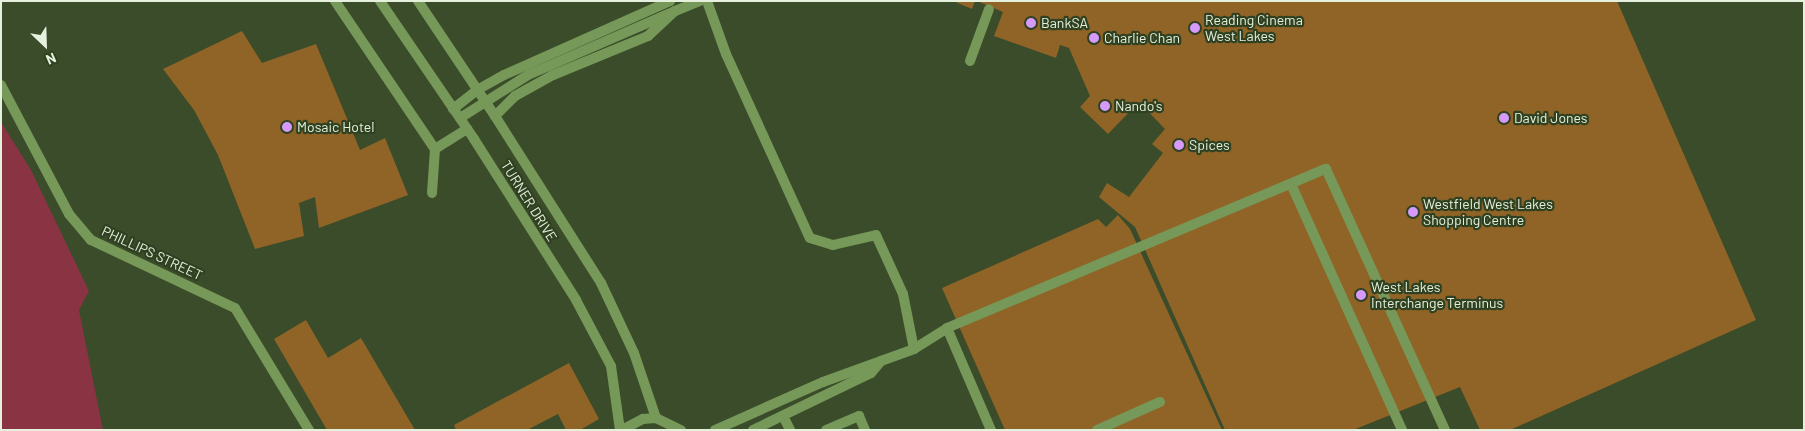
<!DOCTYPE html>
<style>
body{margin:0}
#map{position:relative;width:1805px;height:431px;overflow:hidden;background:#3a4c2a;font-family:Barlow,sans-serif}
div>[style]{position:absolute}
.green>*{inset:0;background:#8a3343}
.building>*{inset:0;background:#906327}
.service>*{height:10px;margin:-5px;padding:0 5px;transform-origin:5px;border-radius:5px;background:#769858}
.minor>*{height:10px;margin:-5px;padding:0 5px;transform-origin:5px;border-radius:5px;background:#769858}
.tertiary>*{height:10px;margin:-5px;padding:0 5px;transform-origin:5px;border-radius:5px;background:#769858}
.dots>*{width:14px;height:14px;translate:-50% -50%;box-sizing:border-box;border:2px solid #2f4120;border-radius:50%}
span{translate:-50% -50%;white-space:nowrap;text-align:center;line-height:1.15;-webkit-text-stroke:4.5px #2f4120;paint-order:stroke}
.poi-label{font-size:14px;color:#e5f1dd}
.left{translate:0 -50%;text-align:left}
.street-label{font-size:14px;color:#e5f1dd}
.frame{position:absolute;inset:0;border:2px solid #e5f1dd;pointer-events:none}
.north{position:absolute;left:20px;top:20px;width:50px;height:50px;-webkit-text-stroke:4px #2f4120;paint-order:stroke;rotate:156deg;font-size:14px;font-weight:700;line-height:20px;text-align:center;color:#e5f1dd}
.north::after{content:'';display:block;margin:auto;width:18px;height:22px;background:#e5f1dd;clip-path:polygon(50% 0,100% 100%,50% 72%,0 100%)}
</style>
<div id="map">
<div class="green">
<i style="clip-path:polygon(1px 122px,31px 170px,89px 291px,79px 310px,103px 430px,1px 430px)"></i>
</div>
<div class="building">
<i style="clip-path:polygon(953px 1px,975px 1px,972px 9px)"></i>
<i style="clip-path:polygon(977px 1px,1617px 1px,1756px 320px,1510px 430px,1480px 430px,1460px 387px,1353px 430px,1225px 430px,1135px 227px,1099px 197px,1107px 183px,1129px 197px,1163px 153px,1152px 144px,1165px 129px,1139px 102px,1108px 134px,1080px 107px,1090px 96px,1069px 48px,1060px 45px,1056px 58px,994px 36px,1003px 12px)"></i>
<i style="clip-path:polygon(242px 31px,262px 63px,316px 44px,360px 150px,385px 138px,408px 195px,319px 228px,315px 197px,299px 203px,304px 236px,255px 249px,218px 155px,194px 110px,163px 69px)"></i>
<i style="clip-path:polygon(1118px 215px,1130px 229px,1222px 430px,1005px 430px,942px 288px,1098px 219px,1106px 227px)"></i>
<i style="clip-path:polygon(306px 320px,328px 358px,361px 338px,415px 430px,327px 430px,274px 339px)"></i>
<i style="clip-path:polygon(569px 363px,599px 419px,580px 430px,566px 430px,558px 414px,527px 430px,456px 430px,454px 425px)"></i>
</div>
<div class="service">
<i style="left:335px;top:1px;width:179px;rotate:56deg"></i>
<i style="left:435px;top:149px;width:44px;rotate:93.9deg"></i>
<i style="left:707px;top:1px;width:56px;rotate:70.3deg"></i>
<i style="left:726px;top:54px;width:202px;rotate:65.5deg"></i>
<i style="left:810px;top:238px;width:24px;rotate:17deg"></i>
<i style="left:833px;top:245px;width:44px;rotate:-13.1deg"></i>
<i style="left:876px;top:235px;width:65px;rotate:65.4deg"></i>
<i style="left:903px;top:294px;width:56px;rotate:78.7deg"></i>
<i style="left:970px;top:61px;width:55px;rotate:-69.9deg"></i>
<i style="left:453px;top:109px;width:31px;rotate:-38deg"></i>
<i style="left:477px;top:90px;width:31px;rotate:-29deg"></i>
<i style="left:504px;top:75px;width:182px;rotate:-24deg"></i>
<i style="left:495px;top:116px;width:28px;rotate:-45deg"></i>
<i style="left:515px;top:96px;width:43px;rotate:-28.9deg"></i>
<i style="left:553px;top:75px;width:103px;rotate:-22.3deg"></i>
<i style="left:648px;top:36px;width:37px;rotate:-43deg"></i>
<i style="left:675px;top:11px;width:27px;rotate:-22deg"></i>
<i style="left:460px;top:118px;width:80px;rotate:-32.3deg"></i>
<i style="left:528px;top:75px;width:160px;rotate:-23.5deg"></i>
<i style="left:435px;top:149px;width:38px;rotate:-32deg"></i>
<i style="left:1291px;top:184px;width:270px;rotate:65.7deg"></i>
<i style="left:947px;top:328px;width:111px;rotate:66.7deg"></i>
<i style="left:783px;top:416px;width:16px;rotate:63deg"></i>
<i style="left:715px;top:430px;width:118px;rotate:-24deg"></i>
<i style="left:823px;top:382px;width:97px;rotate:-19.9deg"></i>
<i style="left:914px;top:349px;width:39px;rotate:-32deg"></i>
<i style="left:947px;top:328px;width:411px;rotate:-22.8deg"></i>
<i style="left:1326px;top:169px;width:287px;rotate:65.5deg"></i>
<i style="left:753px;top:430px;width:131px;rotate:-25.8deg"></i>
<i style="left:871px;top:373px;width:16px;rotate:-50deg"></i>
<i style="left:826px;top:430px;width:36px;rotate:-23deg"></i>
<i style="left:859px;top:416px;width:15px;rotate:67deg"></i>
<i style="left:1097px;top:430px;width:69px;rotate:-24deg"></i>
</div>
<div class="minor">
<i style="left:1px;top:85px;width:146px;rotate:62.2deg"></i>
<i style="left:69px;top:214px;width:34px;rotate:50deg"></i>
<i style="left:91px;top:240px;width:159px;rotate:25.3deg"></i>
<i style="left:235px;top:308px;width:143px;rotate:58.8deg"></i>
</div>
<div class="tertiary">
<i style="left:380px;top:1px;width:167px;rotate:55.7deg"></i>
<i style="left:474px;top:139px;width:191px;rotate:57.6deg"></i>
<i style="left:576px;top:300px;width:75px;rotate:62.1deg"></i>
<i style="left:611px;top:366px;width:65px;rotate:82deg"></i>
<i style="left:418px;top:1px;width:138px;rotate:56.2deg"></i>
<i style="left:495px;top:116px;width:198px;rotate:57.6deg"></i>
<i style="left:601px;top:283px;width:77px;rotate:64.8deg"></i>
<i style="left:634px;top:353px;width:69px;rotate:71.3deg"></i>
<i style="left:622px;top:430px;width:24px;rotate:-28deg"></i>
<i style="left:643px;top:419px;width:13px;rotate:-4deg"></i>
<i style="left:656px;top:418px;width:28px;rotate:26deg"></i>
</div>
<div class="dots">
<i style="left:1031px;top:23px;background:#d69bfa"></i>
<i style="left:1195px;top:28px;background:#d69bfa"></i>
<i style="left:1094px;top:38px;background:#d69bfa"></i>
<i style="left:1105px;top:106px;background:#d69bfa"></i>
<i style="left:1504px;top:118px;background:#d69bfa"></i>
<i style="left:287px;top:127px;background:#d69bfa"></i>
<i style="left:1179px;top:145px;background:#d69bfa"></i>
<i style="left:1413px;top:212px;background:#d69bfa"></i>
<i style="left:1361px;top:295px;background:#d69bfa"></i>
</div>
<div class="poi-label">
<span class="left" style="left:1205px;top:28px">Reading Cinema<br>West Lakes</span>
<span class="left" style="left:1041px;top:23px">BankSA</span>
<span class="left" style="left:1104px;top:38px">Charlie Chan</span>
<span class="left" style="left:1115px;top:106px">Nando's</span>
<span class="left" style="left:1514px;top:118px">David Jones</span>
<span class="left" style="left:297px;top:127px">Mosaic Hotel</span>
<span class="left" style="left:1189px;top:145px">Spices</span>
<span class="left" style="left:1423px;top:212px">Westfield West Lakes<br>Shopping Centre</span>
<span class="left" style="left:1371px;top:295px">West Lakes<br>Interchange Terminus</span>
</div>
<div class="street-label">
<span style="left:529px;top:201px;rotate:58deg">TURNER DRIVE</span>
<span style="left:152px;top:253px;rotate:25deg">PHILLIPS STREET</span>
</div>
<div class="frame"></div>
<div class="north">N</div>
</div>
